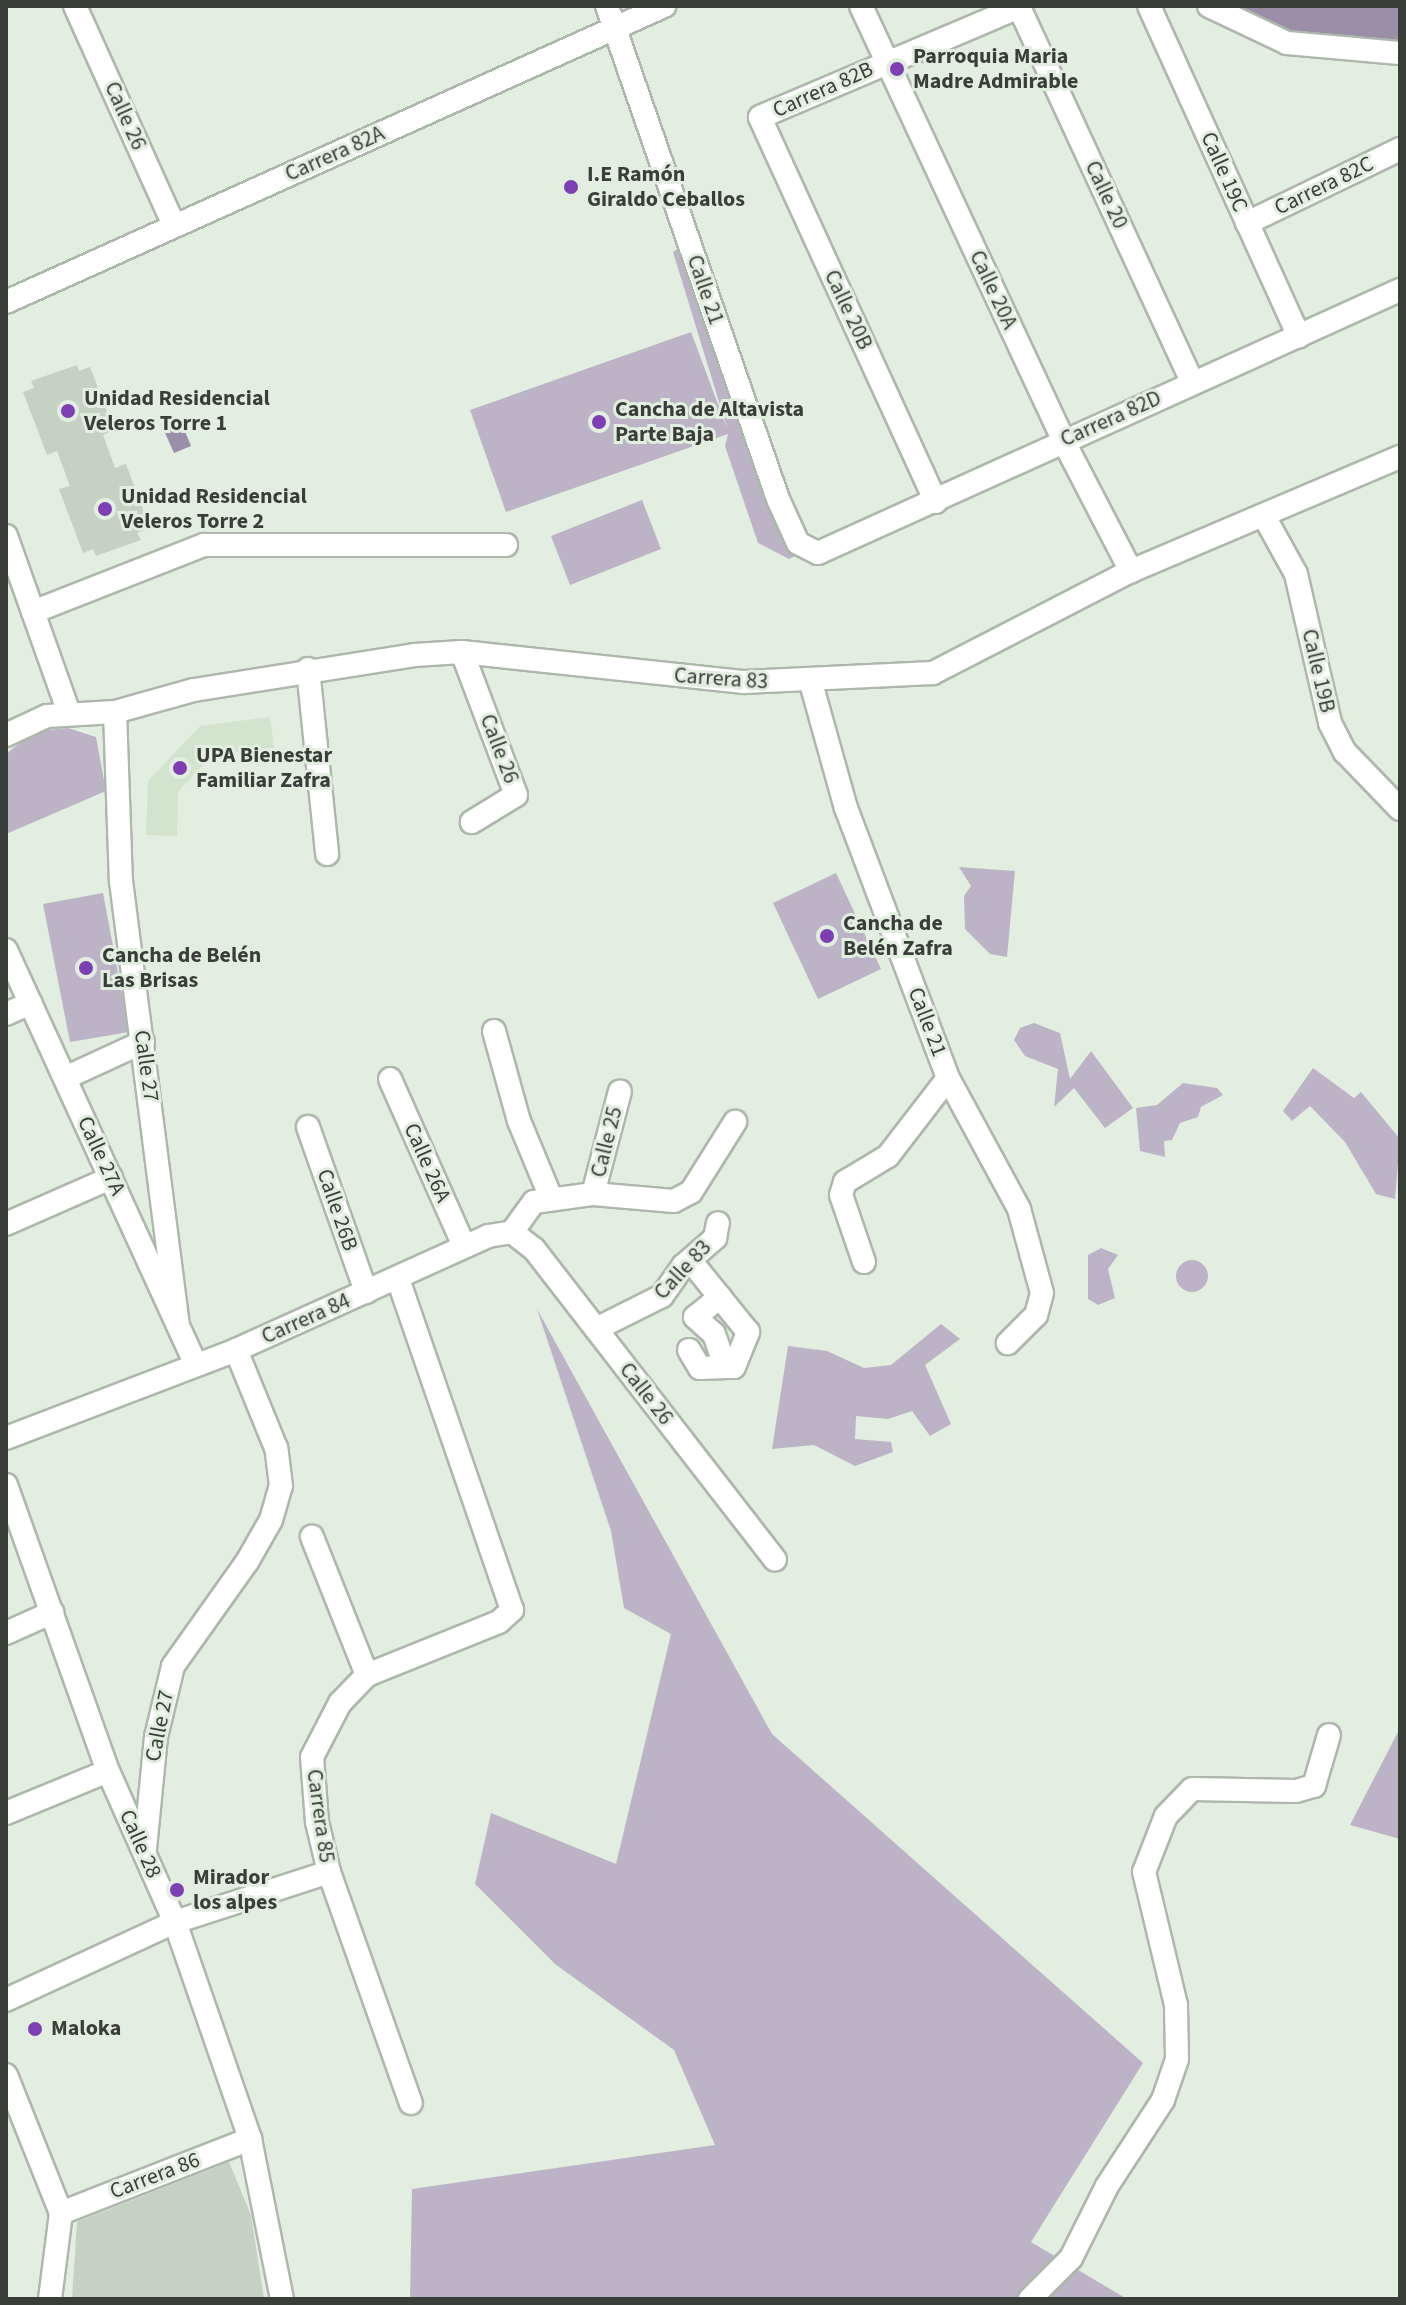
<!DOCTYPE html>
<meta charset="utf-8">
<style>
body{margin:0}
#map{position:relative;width:1406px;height:2305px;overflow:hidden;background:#e2eedf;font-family:"Source Sans 3",sans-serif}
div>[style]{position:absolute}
.built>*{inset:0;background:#d2e3ce}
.green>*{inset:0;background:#bcb4c6}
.round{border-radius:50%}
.water>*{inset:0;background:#9a8ea9}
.building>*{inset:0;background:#c5d1c2}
.roads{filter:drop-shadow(2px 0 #acb8a9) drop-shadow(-2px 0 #acb8a9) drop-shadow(0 2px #acb8a9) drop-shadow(0 -2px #acb8a9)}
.minor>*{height:22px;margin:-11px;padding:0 11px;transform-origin:11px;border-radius:11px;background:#fff}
.dots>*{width:22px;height:22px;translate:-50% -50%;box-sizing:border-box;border:4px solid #e2eedf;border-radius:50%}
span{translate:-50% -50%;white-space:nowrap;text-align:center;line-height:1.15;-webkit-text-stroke:6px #e2eedf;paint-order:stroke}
.poi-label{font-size:22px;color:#393e38;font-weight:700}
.left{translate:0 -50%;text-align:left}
.street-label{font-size:22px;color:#393e38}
.frame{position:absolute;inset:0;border:8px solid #393e38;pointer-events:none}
</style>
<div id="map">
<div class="built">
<i style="clip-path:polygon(270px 717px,274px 748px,211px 756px,178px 792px,177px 836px,146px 835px,148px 781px,200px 726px)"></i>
</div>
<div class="green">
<i style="clip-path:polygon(683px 231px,799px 554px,789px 559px,758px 543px,725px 446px,728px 434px,506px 512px,470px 410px,691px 332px,728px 431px,673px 252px,679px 248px,674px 234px)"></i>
<i style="clip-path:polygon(642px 500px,661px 549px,570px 585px,551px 536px)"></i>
<i style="clip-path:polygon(68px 728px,96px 737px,106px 791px,6px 834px,6px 754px,35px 731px)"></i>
<i style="clip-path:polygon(959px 867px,1015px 871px,1007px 957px,990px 954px,965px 929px,964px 896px,971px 886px)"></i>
<i style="clip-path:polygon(836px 873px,881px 969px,818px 999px,773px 903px)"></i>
<i style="clip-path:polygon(103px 893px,129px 1032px,70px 1042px,43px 904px)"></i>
<i style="clip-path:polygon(1034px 1023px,1060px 1033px,1070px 1079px,1091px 1051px,1133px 1108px,1105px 1128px,1074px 1088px,1054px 1107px,1058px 1069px,1025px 1056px,1014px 1040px,1020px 1028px)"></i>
<i style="clip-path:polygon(1313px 1068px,1354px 1098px,1361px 1092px,1400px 1139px,1395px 1199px,1376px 1194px,1345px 1142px,1310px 1106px,1292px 1121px,1283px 1111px)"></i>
<i style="clip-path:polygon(1183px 1083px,1217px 1088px,1223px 1095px,1201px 1107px,1198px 1117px,1180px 1123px,1172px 1140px,1164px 1141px,1165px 1157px,1140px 1151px,1136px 1108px,1157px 1105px)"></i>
<i style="clip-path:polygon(1101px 1248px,1118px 1255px,1108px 1269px,1115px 1298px,1098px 1305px,1088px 1299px,1088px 1255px)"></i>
<i class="round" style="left:1176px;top:1260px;width:32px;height:32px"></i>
<i style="clip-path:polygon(537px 1309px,772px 1734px,1143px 2063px,1031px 2242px,1127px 2299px,410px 2299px,412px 2189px,715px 2145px,674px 2050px,555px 1964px,475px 1884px,491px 1813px,616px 1864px,671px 1634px,624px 1608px,611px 1531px)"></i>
<i style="clip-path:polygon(941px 1324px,960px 1339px,925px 1365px,951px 1424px,930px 1436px,912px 1411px,888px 1419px,856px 1416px,855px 1439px,891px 1442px,893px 1452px,855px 1466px,814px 1445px,772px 1449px,788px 1346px,827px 1351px,864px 1368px,891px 1365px)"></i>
<i style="clip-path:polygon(1400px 1728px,1400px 1839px,1350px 1825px)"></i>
</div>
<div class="water">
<i style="clip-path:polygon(1209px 6px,1400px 6px,1400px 53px,1287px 43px)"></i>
<i style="clip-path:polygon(179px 417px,191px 446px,174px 453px,161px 424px)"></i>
</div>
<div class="building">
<i style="clip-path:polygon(77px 365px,79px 371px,90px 367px,114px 430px,103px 435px,115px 468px,126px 464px,150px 528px,137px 533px,141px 540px,96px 556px,93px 549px,83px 553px,59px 489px,70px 486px,57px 451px,47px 455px,23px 392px,34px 388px,31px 381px)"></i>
<i style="clip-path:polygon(229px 2162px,251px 2215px,264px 2299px,72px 2299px,77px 2222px)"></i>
</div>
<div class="roads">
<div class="minor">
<i style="left:75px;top:6px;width:240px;rotate:65.7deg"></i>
<i style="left:607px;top:6px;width:522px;rotate:70.87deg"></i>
<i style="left:778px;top:499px;width:48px;rotate:65.6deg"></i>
<i style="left:798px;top:543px;width:22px;rotate:27deg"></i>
<i style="left:818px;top:553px;width:639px;rotate:-24.32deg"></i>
<i style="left:861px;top:6px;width:479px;rotate:65deg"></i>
<i style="left:1063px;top:440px;width:148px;rotate:62.6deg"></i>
<i style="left:1149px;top:6px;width:363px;rotate:65.6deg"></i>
<i style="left:1209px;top:6px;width:86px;rotate:25.4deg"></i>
<i style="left:1287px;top:43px;width:113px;rotate:5.1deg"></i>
<i style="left:1247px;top:223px;width:170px;rotate:-25.8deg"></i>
<i style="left:6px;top:302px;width:722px;rotate:-24.22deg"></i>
<i style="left:936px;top:502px;width:423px;rotate:-114.6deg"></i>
<i style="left:760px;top:117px;width:281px;rotate:-23deg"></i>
<i style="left:1019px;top:7px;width:414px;rotate:65.2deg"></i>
<i style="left:1264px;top:516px;width:66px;rotate:61.1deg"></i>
<i style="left:1296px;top:574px;width:153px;rotate:77.1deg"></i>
<i style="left:1330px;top:723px;width:33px;rotate:63deg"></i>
<i style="left:1345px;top:752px;width:79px;rotate:46deg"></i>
<i style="left:6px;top:536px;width:188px;rotate:70.4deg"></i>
<i style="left:33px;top:612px;width:184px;rotate:-21.4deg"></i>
<i style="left:204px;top:545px;width:302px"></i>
<i style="left:462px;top:652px;width:153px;rotate:69.3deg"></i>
<i style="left:516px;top:795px;width:52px;rotate:148.5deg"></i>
<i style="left:308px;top:669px;width:186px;rotate:84.1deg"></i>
<i style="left:811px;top:683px;width:130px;rotate:74.4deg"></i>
<i style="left:846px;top:808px;width:289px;rotate:69.3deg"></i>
<i style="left:948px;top:1078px;width:149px;rotate:61.5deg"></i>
<i style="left:1019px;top:1209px;width:87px;rotate:74.7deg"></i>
<i style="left:1042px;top:1293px;width:23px;rotate:105deg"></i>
<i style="left:1036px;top:1315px;width:40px;rotate:135deg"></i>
<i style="left:115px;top:712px;width:169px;rotate:88deg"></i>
<i style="left:121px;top:881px;width:447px;rotate:82.7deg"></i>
<i style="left:6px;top:735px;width:45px;rotate:-24.9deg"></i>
<i style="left:47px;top:716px;width:68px;rotate:-3.4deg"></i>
<i style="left:115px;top:712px;width:82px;rotate:-15.6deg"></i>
<i style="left:194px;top:690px;width:223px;rotate:-9deg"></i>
<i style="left:414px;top:655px;width:48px;rotate:-3.6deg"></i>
<i style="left:462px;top:652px;width:284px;rotate:6.1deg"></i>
<i style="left:744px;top:682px;width:189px;rotate:-2.7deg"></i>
<i style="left:933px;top:673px;width:223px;rotate:-27.3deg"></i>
<i style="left:1131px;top:571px;width:292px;rotate:-23deg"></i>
<i style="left:6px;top:950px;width:454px;rotate:65.4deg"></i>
<i style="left:6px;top:1014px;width:27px;rotate:-24deg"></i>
<i style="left:494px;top:1031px;width:93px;rotate:74.5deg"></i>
<i style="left:519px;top:1121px;width:83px;rotate:67.4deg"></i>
<i style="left:65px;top:1078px;width:86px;rotate:-24.8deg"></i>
<i style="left:390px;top:1079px;width:183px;rotate:66.1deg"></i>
<i style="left:308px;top:1127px;width:175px;rotate:70.6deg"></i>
<i style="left:593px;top:1194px;width:106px;rotate:-75.3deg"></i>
<i style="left:6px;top:1224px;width:115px;rotate:-23.7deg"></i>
<i style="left:512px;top:1232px;width:28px;rotate:38deg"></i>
<i style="left:534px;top:1249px;width:393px;rotate:52.2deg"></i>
<i style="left:864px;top:1262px;width:71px;rotate:-108.9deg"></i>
<i style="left:841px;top:1195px;width:14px;rotate:-73deg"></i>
<i style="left:845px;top:1182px;width:50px;rotate:-31.2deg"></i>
<i style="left:888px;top:1156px;width:98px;rotate:-52.4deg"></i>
<i style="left:720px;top:1297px;width:32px;rotate:141deg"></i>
<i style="left:695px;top:1317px;width:25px;rotate:42deg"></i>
<i style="left:714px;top:1334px;width:34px;rotate:71deg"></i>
<i style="left:596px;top:1329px;width:74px;rotate:-26.6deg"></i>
<i style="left:662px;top:1296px;width:37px;rotate:-55deg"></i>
<i style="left:683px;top:1266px;width:43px;rotate:-41.2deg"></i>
<i style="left:715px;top:1238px;width:15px;rotate:-79deg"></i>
<i style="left:689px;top:1350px;width:21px;rotate:59deg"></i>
<i style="left:700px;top:1368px;width:34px;rotate:-2deg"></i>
<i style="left:734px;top:1367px;width:38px;rotate:-68deg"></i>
<i style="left:748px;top:1332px;width:92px;rotate:-128.9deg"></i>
<i style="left:6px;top:1438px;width:246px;rotate:-20.9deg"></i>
<i style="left:236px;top:1350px;width:277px;rotate:-24.3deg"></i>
<i style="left:488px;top:1236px;width:24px;rotate:-9deg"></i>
<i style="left:512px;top:1232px;width:37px;rotate:-54deg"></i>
<i style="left:534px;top:1202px;width:60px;rotate:-7.7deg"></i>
<i style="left:593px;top:1194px;width:81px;rotate:4.9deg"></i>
<i style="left:674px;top:1201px;width:19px;rotate:-28deg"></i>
<i style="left:691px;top:1192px;width:83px;rotate:-57.8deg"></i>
<i style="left:6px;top:1485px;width:304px;rotate:70.4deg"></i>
<i style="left:108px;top:1771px;width:165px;rotate:66.1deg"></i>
<i style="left:175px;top:1922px;width:230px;rotate:70.9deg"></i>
<i style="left:250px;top:2139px;width:163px;rotate:78.7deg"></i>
<i style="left:6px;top:1633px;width:51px;rotate:-24.1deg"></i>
<i style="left:367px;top:1675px;width:142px;rotate:-21.9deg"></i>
<i style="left:499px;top:1622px;width:18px;rotate:-43deg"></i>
<i style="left:512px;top:1610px;width:351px;rotate:-109deg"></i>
<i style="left:6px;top:1813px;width:110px;rotate:-22.4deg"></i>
<i style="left:145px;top:1849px;width:113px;rotate:-84.4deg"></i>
<i style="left:156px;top:1737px;width:73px;rotate:-76.5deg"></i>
<i style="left:173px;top:1666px;width:128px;rotate:-54.6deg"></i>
<i style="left:247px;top:1562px;width:48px;rotate:-60.3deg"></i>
<i style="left:271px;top:1520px;width:35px;rotate:-74deg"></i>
<i style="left:281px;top:1486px;width:38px;rotate:-97deg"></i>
<i style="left:276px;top:1448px;width:106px;rotate:-112.2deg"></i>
<i style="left:329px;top:1872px;width:245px;rotate:70.5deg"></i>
<i style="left:6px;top:2000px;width:186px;rotate:-24.8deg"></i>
<i style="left:175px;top:1922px;width:162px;rotate:-18deg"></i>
<i style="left:329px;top:1872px;width:51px;rotate:-103.5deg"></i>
<i style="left:317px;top:1822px;width:65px;rotate:-94.4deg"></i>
<i style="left:312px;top:1757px;width:61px;rotate:-62.6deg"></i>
<i style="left:340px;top:1703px;width:39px;rotate:-46deg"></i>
<i style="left:367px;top:1675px;width:149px;rotate:-111.7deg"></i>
<i style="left:6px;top:2075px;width:149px;rotate:68.3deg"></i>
<i style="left:61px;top:2213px;width:87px;rotate:97.3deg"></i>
<i style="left:61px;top:2213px;width:203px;rotate:-21.4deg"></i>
<i style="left:1030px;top:2299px;width:58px;rotate:-45deg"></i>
<i style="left:1071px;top:2258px;width:80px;rotate:-63.4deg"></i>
<i style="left:1107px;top:2186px;width:103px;rotate:-56.9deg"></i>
<i style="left:1163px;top:2100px;width:43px;rotate:-71.1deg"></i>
<i style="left:1177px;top:2059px;width:54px;rotate:-91.1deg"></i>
<i style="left:1176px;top:2005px;width:137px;rotate:-103.5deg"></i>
<i style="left:1144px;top:1872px;width:60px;rotate:-68.6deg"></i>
<i style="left:1166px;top:1816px;width:37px;rotate:-46deg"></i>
<i style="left:1192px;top:1789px;width:104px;rotate:1.1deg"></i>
<i style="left:1296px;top:1791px;width:19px;rotate:-16deg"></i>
<i style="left:1314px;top:1786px;width:53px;rotate:-73.6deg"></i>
</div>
</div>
<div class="dots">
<i style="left:897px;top:69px;background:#7e3fb4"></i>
<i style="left:571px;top:187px;background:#7e3fb4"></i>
<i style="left:68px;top:411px;background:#7e3fb4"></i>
<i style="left:599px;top:422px;background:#7e3fb4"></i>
<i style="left:105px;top:509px;background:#7e3fb4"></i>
<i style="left:180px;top:768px;background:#7e3fb4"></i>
<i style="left:827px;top:936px;background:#7e3fb4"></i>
<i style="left:86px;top:968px;background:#7e3fb4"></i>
<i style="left:177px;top:1890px;background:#7e3fb4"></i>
<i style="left:35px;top:2029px;background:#7e3fb4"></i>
</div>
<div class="poi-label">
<span class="left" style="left:913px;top:69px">Parroquia Maria<br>Madre Admirable</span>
<span class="left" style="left:587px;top:187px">I.E Ramón<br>Giraldo Ceballos</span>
<span class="left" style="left:84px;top:411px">Unidad Residencial<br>Veleros Torre 1</span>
<span class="left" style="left:615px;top:422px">Cancha de Altavista<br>Parte Baja</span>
<span class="left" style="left:121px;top:509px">Unidad Residencial<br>Veleros Torre 2</span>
<span class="left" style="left:196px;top:768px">UPA Bienestar<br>Familiar Zafra</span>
<span class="left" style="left:843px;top:936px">Cancha de<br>Belén Zafra</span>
<span class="left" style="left:102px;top:968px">Cancha de Belén<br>Las Brisas</span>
<span class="left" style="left:193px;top:1890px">Mirador<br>los alpes</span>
<span class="left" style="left:51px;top:2029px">Maloka</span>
</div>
<div class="street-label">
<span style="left:823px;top:90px;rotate:-24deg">Carrera 82B</span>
<span style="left:125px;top:116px;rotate:66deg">Calle 26</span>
<span style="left:335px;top:154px;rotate:-24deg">Carrera 82A</span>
<span style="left:1224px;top:172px;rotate:66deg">Calle 19C</span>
<span style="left:1324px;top:186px;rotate:-26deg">Carrera 82C</span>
<span style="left:1106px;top:195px;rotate:65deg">Calle 20</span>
<span style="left:705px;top:290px;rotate:71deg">Calle 21</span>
<span style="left:993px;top:290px;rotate:65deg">Calle 20A</span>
<span style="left:848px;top:310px;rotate:65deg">Calle 20B</span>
<span style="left:1111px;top:419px;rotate:-24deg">Carrera 82D</span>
<span style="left:1318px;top:671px;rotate:77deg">Calle 19B</span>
<span style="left:721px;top:679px;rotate:4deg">Carrera 83</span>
<span style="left:499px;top:749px;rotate:69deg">Calle 26</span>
<span style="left:927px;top:1022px;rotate:69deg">Calle 21</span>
<span style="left:146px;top:1066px;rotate:82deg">Calle 27</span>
<span style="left:607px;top:1142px;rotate:-76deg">Calle 25</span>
<span style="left:101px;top:1156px;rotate:65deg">Calle 27A</span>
<span style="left:427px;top:1163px;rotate:66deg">Calle 26A</span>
<span style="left:337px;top:1210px;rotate:71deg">Calle 26B</span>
<span style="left:683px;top:1270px;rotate:-47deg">Calle 83</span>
<span style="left:306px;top:1319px;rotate:-24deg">Carrera 84</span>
<span style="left:646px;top:1394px;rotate:52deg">Calle 26</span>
<span style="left:160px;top:1726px;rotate:-79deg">Calle 27</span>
<span style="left:320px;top:1816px;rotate:82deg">Carrera 85</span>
<span style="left:140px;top:1844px;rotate:66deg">Calle 28</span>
<span style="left:155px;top:2176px;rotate:-21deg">Carrera 86</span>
</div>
<div class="frame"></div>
</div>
